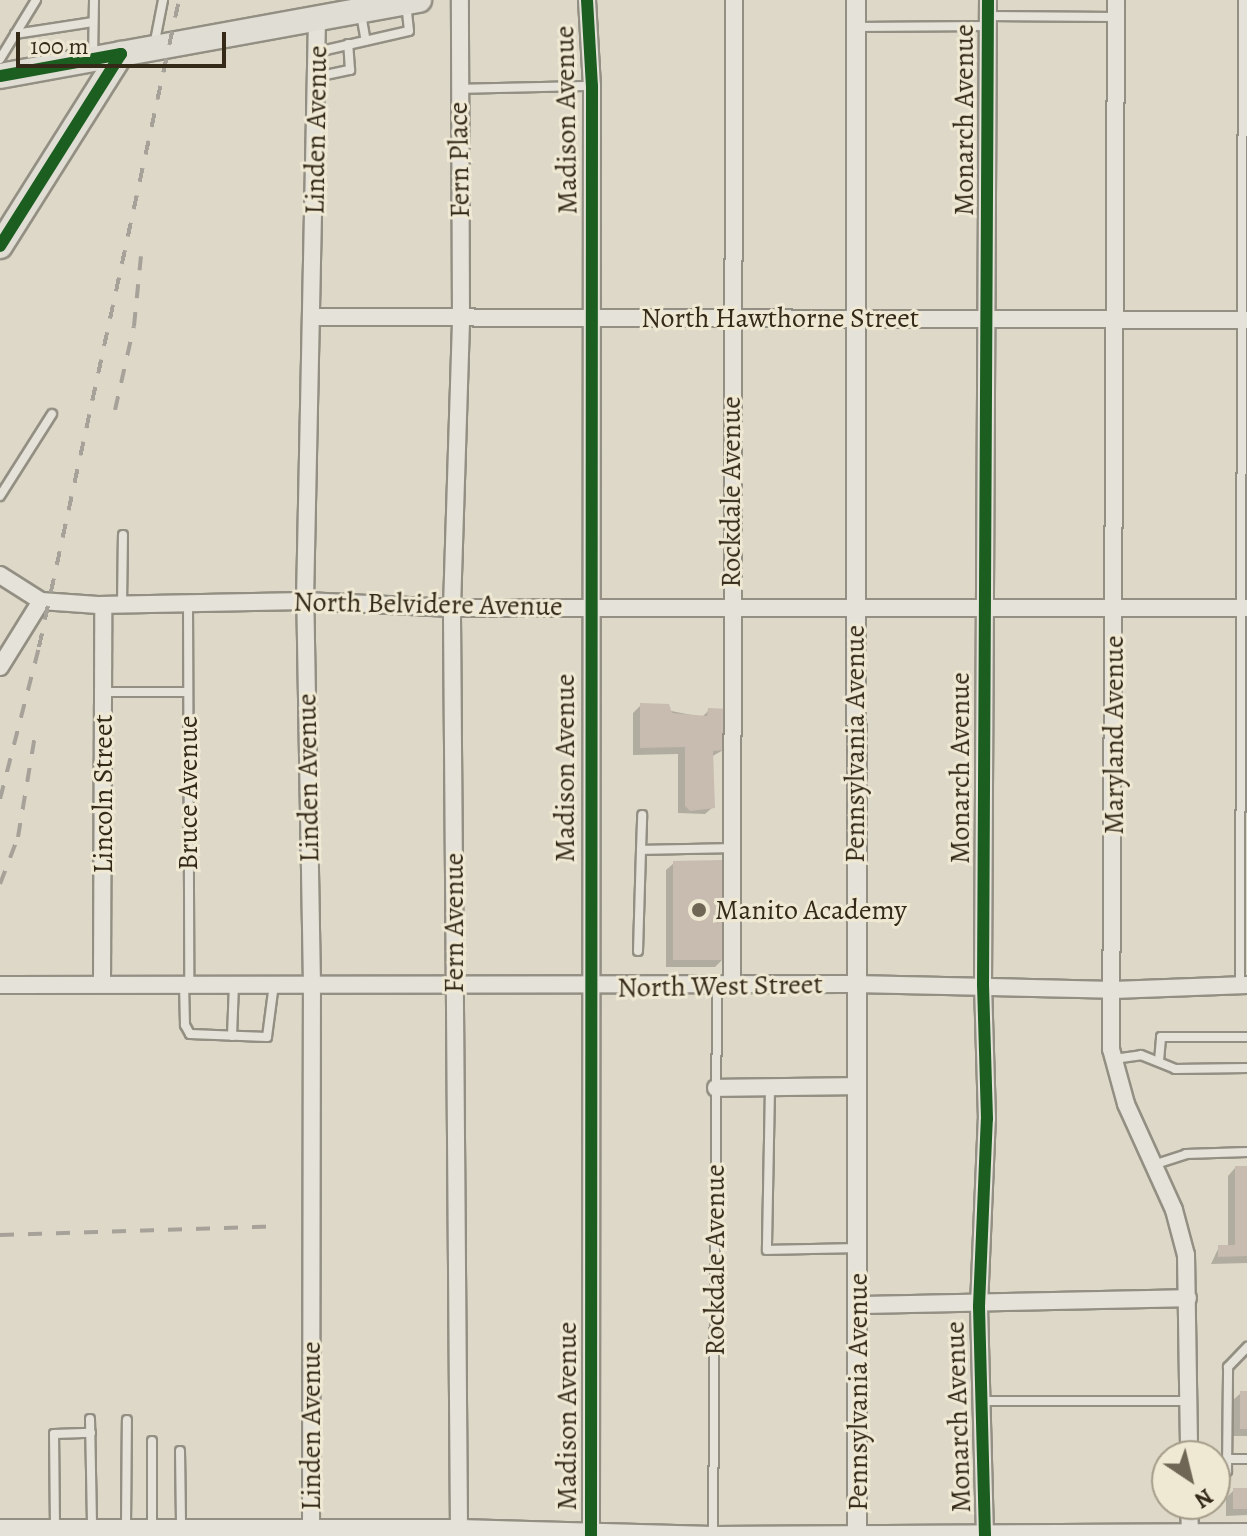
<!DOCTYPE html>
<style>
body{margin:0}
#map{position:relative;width:1247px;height:1536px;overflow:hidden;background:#ddd8c7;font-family:Alegreya,serif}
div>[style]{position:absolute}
.shadow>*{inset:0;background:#0003}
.building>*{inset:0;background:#c8bbaf}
.roads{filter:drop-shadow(2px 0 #938f83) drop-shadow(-2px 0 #938f83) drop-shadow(0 2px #938f83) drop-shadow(0 -2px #938f83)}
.service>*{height:8px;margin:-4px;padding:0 4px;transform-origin:4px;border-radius:4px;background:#e5e2da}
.minor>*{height:16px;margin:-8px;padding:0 8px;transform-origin:8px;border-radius:8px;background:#e5e2da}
.tertiary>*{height:18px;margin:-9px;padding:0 9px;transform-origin:9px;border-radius:9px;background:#e5e2da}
.primary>*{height:24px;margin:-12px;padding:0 12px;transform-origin:12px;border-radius:12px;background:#e0ddd4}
.rail>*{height:4px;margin-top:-2px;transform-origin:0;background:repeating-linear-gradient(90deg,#a6a29a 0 14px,transparent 0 28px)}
.cycleway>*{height:12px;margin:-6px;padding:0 6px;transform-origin:6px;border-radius:6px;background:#1b5e20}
.dots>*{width:22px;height:22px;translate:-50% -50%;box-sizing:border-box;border:4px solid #efe9d4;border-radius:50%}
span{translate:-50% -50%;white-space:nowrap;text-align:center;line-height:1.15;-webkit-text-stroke:6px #efe9d4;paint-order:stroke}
.street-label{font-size:28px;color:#352918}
.poi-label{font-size:28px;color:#352918}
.left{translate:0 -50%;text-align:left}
.north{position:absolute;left:1151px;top:1440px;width:80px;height:80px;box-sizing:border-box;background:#efe9d4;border:2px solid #a59c89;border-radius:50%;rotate:145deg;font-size:22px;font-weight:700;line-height:32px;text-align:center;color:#352918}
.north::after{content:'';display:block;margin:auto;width:28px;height:36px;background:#706655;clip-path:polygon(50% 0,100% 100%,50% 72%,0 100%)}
.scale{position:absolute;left:16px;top:32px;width:210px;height:36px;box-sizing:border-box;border:4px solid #352918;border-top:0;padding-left:10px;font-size:24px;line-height:28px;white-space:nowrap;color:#352918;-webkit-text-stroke:6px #efe9d4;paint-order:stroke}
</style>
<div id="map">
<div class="shadow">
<i style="clip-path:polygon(641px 705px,702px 717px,709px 710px,725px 749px,711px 757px,713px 807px,705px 814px,678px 813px,678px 754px,633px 755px,633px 713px)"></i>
<i style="clip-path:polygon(674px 863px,723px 959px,715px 967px,666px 967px,666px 870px)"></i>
<i style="clip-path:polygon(1235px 1168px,1247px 1168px,1247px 1263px,1211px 1264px,1219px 1247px,1228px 1247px,1228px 1176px)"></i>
<i style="clip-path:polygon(1241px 1393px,1247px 1393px,1247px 1436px,1233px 1436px,1233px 1400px)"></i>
<i style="clip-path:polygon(1234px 1490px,1247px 1490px,1247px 1515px,1226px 1516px,1226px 1498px)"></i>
</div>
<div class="building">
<i style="clip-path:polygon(640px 703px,669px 704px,672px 713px,707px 716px,708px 708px,727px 709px,727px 750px,713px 751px,715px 808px,690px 811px,685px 806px,685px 747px,640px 748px)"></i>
<i style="clip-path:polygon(725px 860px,725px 960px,673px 960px,673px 861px)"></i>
<i style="clip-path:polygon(1235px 1166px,1247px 1166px,1247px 1256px,1218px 1257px,1218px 1245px,1235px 1245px)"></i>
<i style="clip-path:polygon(1240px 1391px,1247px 1391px,1247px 1429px,1240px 1429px)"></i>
<i style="clip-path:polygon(1233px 1488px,1247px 1488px,1247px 1509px,1233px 1509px)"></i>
</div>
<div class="roads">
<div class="service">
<i style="left:361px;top:14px;width:27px;rotate:80deg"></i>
<i style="left:988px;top:16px;width:127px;rotate:0.5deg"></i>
<i style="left:857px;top:27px;width:130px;rotate:-0.4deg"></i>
<i style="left:15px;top:34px;width:79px;rotate:-8.7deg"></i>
<i style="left:154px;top:46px;width:47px;rotate:-78.9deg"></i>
<i style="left:317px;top:52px;width:94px;rotate:-12.9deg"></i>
<i style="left:409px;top:31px;width:28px;rotate:-96deg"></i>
<i style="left:93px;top:58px;width:58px;rotate:-89deg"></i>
<i style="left:0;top:59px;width:69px;rotate:-58.6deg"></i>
<i style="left:316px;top:77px;width:35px;rotate:-12deg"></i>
<i style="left:350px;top:70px;width:26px;rotate:-94deg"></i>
<i style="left:458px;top:89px;width:134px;rotate:-1.3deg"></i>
<i style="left:0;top:496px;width:97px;rotate:-57.6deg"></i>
<i style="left:188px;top:603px;width:380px;rotate:89.8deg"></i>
<i style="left:122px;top:604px;width:69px;rotate:-89.2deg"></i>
<i style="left:103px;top:692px;width:85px"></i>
<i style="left:641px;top:850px;width:35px;rotate:-88deg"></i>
<i style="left:638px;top:951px;width:101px;rotate:-88.3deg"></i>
<i style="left:641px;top:850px;width:92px;rotate:-1.2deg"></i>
<i style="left:184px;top:984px;width:41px;rotate:88.6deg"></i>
<i style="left:185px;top:1025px;width:10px;rotate:61deg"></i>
<i style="left:190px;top:1034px;width:77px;rotate:2.2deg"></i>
<i style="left:267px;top:1037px;width:53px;rotate:-82.5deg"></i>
<i style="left:1240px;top:985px;width:985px;rotate:-89.83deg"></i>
<i style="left:232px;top:1036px;width:52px;rotate:-87.8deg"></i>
<i style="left:1114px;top:1059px;width:27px;rotate:-8deg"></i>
<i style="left:1141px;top:1055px;width:37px;rotate:22deg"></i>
<i style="left:1175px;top:1069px;width:72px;rotate:-0.8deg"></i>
<i style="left:1159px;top:1061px;width:24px;rotate:-85deg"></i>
<i style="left:1161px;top:1037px;width:86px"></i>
<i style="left:770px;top:1088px;width:162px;rotate:91.1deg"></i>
<i style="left:767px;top:1250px;width:89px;rotate:-1.3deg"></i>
<i style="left:1153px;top:1165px;width:35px;rotate:-18deg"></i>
<i style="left:1186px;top:1154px;width:61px;rotate:-1.9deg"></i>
<i style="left:983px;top:1401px;width:205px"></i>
<i style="left:90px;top:1419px;width:107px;rotate:88.9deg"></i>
<i style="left:180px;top:1451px;width:75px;rotate:89.2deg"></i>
<i style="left:1227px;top:1459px;width:20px"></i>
<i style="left:1215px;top:1483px;width:17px;rotate:-45deg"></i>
<i style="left:1227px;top:1471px;width:104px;rotate:-89.4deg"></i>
<i style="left:1228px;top:1367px;width:28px;rotate:-46deg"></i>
<i style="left:126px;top:1525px;width:105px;rotate:-89.5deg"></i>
<i style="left:152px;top:1526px;width:85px;rotate:-90deg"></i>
<i style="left:55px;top:1527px;width:93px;rotate:-90.6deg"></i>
<i style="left:54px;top:1434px;width:37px;rotate:-2deg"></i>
<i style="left:713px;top:1536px;width:552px;rotate:-89.58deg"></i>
</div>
<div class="minor">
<i style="left:587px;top:0;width:86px;rotate:86.7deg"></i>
<i style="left:592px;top:86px;width:1450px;rotate:90.04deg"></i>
<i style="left:1116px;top:0;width:1049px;rotate:90.27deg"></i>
<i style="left:1111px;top:1049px;width:57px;rotate:74.7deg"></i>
<i style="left:1126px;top:1104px;width:116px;rotate:65.6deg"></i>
<i style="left:1174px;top:1210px;width:47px;rotate:75.1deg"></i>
<i style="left:1186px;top:1255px;width:201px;rotate:89.1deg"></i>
<i style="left:313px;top:317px;width:934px;rotate:0.18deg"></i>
<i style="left:0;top:575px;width:49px;rotate:32.4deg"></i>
<i style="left:41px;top:601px;width:57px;rotate:4deg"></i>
<i style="left:98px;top:605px;width:207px;rotate:-1.1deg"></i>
<i style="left:305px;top:601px;width:147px;rotate:2.7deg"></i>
<i style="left:452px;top:608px;width:795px"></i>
<i style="left:0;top:667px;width:78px;rotate:-58.2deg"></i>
<i style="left:102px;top:984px;width:379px;rotate:-89.8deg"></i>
<i style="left:0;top:985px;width:854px;rotate:-0.07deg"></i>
<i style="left:854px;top:984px;width:259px;rotate:1.3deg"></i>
<i style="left:1113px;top:990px;width:134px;rotate:-2.1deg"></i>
<i style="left:732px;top:985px;width:985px;rotate:-89.88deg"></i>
<i style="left:716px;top:1088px;width:140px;rotate:-0.8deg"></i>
<i style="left:859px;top:1305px;width:329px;rotate:-1.2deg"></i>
<i style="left:1189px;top:1504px;width:32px;rotate:88deg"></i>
<i style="left:0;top:1528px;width:459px"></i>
<i style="left:459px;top:1528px;width:254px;rotate:1.6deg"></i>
<i style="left:713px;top:1535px;width:534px;rotate:-0.32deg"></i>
<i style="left:459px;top:1528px;width:920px;rotate:-90.44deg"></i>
<i style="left:452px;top:608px;width:289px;rotate:-88.2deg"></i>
<i style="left:461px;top:319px;width:319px;rotate:-90.2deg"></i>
<i style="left:311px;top:1536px;width:551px;rotate:-89.9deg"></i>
<i style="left:312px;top:985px;width:384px;rotate:-91deg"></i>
<i style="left:305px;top:601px;width:581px;rotate:-88.82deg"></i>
<i style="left:985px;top:1536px;width:230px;rotate:-91.5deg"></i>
<i style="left:979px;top:1306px;width:187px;rotate:-87.6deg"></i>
<i style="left:987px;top:1119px;width:134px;rotate:-91.7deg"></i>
<i style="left:983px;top:985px;width:985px;rotate:-89.71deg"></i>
</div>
<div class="tertiary">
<i style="left:856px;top:0;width:1536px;rotate:89.96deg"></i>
</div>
<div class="primary">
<i style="left:0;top:76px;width:426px;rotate:-10.3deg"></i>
<i style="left:0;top:246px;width:227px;rotate:-57.8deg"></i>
</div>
</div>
<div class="rail">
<i style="left:115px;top:410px;width:86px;rotate:-77.3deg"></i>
<i style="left:134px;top:326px;width:80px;rotate:-84.3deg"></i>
<i style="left:0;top:799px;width:157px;rotate:-75.6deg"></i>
<i style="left:39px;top:647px;width:662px;rotate:-77.79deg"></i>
<i style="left:0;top:884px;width:50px;rotate:-69deg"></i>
<i style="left:18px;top:837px;width:103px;rotate:-80.5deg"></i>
<i style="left:0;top:1235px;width:279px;rotate:-1.8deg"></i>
</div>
<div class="cycleway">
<i style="left:587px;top:0;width:86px;rotate:86.7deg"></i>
<i style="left:592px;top:86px;width:1450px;rotate:90.04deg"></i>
<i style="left:0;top:76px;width:123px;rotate:-10.3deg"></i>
<i style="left:0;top:246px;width:227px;rotate:-57.8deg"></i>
<i style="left:985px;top:1536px;width:230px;rotate:-91.5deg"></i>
<i style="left:979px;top:1306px;width:187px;rotate:-87.6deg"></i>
<i style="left:987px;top:1119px;width:134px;rotate:-91.7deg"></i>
<i style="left:983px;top:985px;width:985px;rotate:-89.71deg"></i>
</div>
<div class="dots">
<i style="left:699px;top:910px;background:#706655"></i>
</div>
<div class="street-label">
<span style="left:566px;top:120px;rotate:-91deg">Madison Avenue</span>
<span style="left:964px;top:120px;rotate:-90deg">Monarch Avenue</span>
<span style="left:316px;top:130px;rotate:-89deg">Linden Avenue</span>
<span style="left:459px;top:160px;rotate:-91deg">Fern Place</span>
<span style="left:780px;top:318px">North Hawthorne Street</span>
<span style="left:731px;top:492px;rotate:-90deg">Rockdale Avenue</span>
<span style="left:428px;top:604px;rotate:1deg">North Belvidere Avenue</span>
<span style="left:1114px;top:735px;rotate:-90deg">Maryland Avenue</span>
<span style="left:855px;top:744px;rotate:-90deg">Pennsylvania Avenue</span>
<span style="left:565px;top:768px;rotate:-90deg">Madison Avenue</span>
<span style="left:960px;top:768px;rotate:-90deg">Monarch Avenue</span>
<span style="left:308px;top:778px;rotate:-91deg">Linden Avenue</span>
<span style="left:188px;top:793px;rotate:-90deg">Bruce Avenue</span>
<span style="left:103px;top:794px;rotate:-90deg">Lincoln Street</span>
<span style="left:454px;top:923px;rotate:-90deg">Fern Avenue</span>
<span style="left:720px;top:986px;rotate:-1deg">North West Street</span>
<span style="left:715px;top:1260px;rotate:-90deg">Rockdale Avenue</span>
<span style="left:858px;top:1392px;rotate:-90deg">Pennsylvania Avenue</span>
<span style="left:567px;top:1416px;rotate:-90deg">Madison Avenue</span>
<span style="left:958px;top:1417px;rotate:-92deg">Monarch Avenue</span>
<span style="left:311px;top:1426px;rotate:-90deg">Linden Avenue</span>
</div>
<div class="poi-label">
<span class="left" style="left:715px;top:910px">Manito Academy</span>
</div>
<div class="north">N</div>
<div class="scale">100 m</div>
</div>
